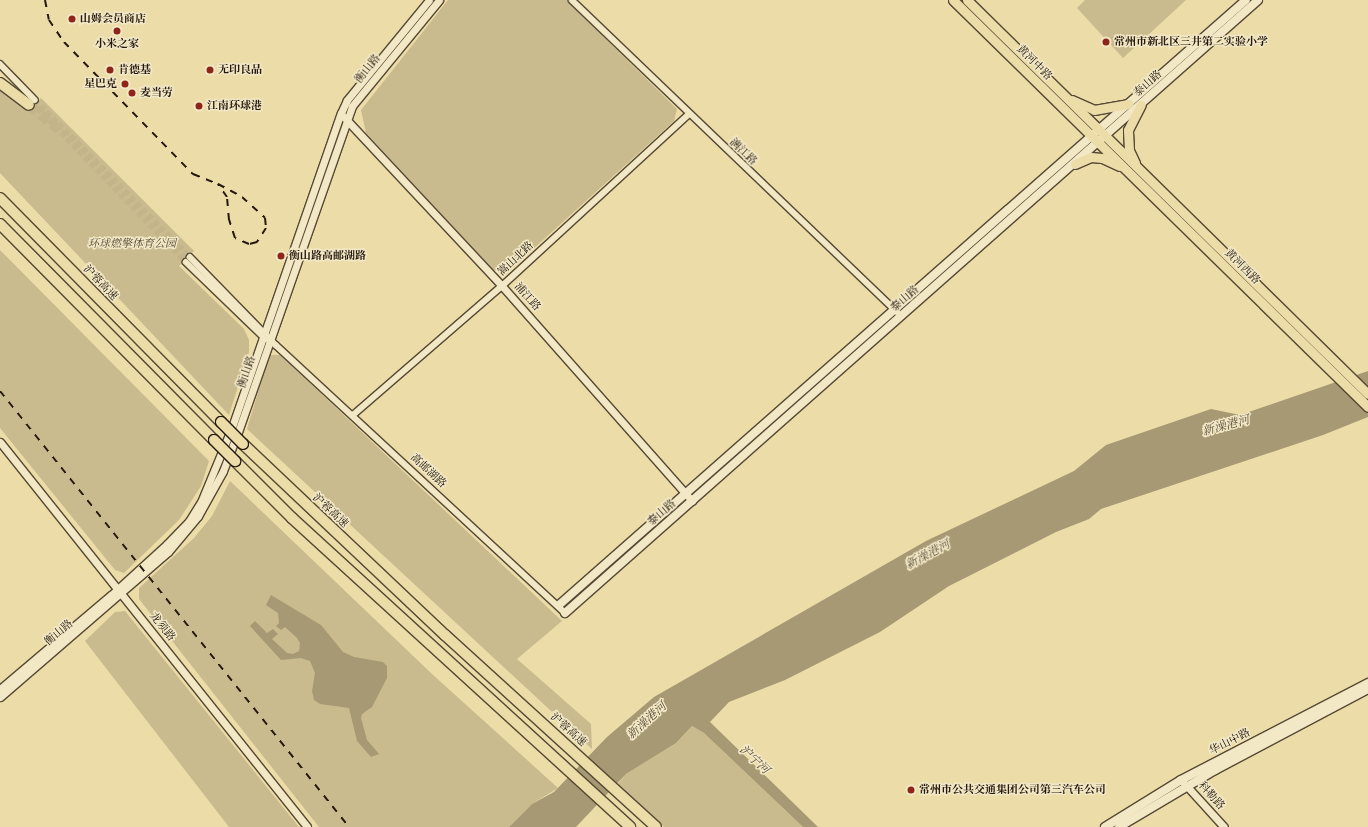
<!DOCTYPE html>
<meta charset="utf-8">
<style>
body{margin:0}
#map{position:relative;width:1368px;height:827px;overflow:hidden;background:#ebdca8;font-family:"IM FELL French Canon","Noto Serif SC",serif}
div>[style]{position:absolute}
.green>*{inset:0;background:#c9bb8e}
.water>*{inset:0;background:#a79973}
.minor-tunnel>*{height:5.5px;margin-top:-2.75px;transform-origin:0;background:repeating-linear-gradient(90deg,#c3b589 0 5.5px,transparent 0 8.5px)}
.motorway-tunnel>*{height:10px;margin-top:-5px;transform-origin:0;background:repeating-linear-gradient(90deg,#c3b589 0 10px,transparent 0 15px)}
.roads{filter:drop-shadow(1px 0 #564934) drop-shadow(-1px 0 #564934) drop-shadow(0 1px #564934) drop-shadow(0 -1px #564934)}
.minor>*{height:5.5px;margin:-2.75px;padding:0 2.75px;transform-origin:2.75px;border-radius:2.75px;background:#f2e8c6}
.tertiary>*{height:7px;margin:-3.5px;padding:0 3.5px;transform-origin:3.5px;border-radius:3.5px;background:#f2e8c6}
.secondary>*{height:8px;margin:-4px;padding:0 4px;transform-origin:4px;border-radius:4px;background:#f2e8c6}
.primary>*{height:9px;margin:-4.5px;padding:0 4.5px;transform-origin:4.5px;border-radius:4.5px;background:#ebdca8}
.motorway>*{height:10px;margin:-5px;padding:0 5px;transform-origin:5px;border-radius:5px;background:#ebdca8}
.rail>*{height:2px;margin-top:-1px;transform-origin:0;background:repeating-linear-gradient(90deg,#24180d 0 7px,transparent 0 14px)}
.bridges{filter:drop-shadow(1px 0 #24180d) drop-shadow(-1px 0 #24180d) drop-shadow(0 1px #24180d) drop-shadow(0 -1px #24180d)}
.motorway-bridge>*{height:10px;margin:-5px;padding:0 5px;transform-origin:5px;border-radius:5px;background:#ebdca8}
.dots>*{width:11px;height:11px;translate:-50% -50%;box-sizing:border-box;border:2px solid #f2e8c6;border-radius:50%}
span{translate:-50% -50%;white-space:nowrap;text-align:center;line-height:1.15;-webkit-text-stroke:3px #f2e8c6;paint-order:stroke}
.poi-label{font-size:11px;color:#24180d;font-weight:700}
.left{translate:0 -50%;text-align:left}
.right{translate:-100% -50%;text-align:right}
.street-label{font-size:11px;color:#24180d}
.park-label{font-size:11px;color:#564934;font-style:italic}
.water-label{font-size:12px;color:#584c36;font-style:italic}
</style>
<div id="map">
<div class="green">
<i style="clip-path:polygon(448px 0,566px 0,677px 109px,674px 121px,510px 270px,493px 270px,366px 133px,361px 110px)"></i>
<i style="clip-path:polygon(1085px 0,1186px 0,1123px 58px,1077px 8px)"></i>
<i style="clip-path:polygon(0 89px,28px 110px,41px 98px,194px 251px,179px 266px,244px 329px,249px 340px,249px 352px,229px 415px,0 173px)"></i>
<i style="clip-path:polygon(0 250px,209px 461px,201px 486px,179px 520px,124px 573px,115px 570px,0 428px)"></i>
<i style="clip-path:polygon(269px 355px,280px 355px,562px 621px,517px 659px,591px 724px,592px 749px,247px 429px)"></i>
<i style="clip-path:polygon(230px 481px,432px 674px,558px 788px,532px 804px,509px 827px,319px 827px,139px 599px,139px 588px,194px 538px,212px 516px)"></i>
<i style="clip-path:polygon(125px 611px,299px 827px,229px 827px,85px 641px,115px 612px)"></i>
<i style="clip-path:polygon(692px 726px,704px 733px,803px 827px,664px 827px,617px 785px,626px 774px,676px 743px)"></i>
</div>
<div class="water">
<i style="clip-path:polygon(1368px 371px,1368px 417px,1323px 435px,1101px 509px,1089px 519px,1056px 532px,949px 586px,880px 632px,785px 680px,729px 702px,710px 722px,818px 827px,803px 827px,704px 733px,692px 726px,676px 743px,626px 774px,576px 827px,509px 827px,532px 804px,554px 792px,607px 737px,654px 697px,926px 541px,1074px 471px,1106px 445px,1211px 409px,1240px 415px)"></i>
<i style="clip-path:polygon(271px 595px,321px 625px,343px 652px,354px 657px,383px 662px,387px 666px,387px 678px,372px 707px,362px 714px,361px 718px,367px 740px,379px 754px,371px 757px,357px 741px,349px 708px,320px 704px,314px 700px,312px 691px,315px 673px,310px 661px,301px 658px,281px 660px,250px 626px,255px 621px,267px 633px,273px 629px,278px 634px,272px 639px,287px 653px,293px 654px,299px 651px,300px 643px,297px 638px,285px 627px,281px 630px,276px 626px,279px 623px,278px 613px,266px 605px)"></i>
</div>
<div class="minor-tunnel">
<i style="left:35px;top:100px;width:221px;rotate:45.4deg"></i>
<i style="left:32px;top:102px;width:222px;rotate:46.1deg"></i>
</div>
<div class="motorway-tunnel">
<i style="left:29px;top:105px;width:38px;rotate:40deg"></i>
</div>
<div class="roads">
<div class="minor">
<i style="left:572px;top:0;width:451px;rotate:43.8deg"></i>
<i style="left:0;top:64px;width:50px;rotate:45.8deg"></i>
<i style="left:190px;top:257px;width:123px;rotate:45.7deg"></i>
<i style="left:276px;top:345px;width:394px;rotate:42.8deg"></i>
<i style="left:186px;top:262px;width:111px;rotate:43.9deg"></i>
<i style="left:353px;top:415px;width:197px;rotate:-40.9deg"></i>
<i style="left:502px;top:286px;width:254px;rotate:-42.6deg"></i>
</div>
<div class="tertiary">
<i style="left:343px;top:116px;width:233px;rotate:46.9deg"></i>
<i style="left:502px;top:286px;width:287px;rotate:48.5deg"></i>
<i style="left:0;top:442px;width:492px;rotate:51.4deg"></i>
<i style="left:0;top:689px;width:145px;rotate:-40.3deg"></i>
<i style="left:111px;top:595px;width:76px;rotate:-42.3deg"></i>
<i style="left:167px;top:544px;width:32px;rotate:-46deg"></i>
<i style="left:189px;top:521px;width:22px;rotate:-58deg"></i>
<i style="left:201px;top:502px;width:81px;rotate:-67.5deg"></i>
<i style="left:232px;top:427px;width:332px;rotate:-70.9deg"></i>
<i style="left:341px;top:113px;width:14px;rotate:-65deg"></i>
<i style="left:347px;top:100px;width:129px;rotate:-50.6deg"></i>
<i style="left:0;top:697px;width:222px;rotate:-40.8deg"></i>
<i style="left:168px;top:552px;width:47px;rotate:-50.2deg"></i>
<i style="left:198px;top:516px;width:51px;rotate:-60.9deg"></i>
<i style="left:223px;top:471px;width:42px;rotate:-69deg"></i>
<i style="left:238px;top:432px;width:345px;rotate:-70.7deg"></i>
<i style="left:352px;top:106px;width:137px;rotate:-50.6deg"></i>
<i style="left:1184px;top:783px;width:59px;rotate:47.7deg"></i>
</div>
<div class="secondary">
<i style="left:559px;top:605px;width:915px;rotate:-41.37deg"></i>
<i style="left:565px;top:613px;width:925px;rotate:-41.49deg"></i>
<i style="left:1105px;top:827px;width:89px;rotate:-31.7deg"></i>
<i style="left:1181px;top:780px;width:211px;rotate:-27.4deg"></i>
<i style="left:1119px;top:827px;width:112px;rotate:-30.7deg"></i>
<i style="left:1215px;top:770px;width:173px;rotate:-27.9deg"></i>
</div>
<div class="primary">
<i style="left:953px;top:0;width:581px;rotate:44.44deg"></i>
<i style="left:967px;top:0;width:562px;rotate:44.5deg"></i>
<i style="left:1072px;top:100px;width:24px;rotate:24deg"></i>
<i style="left:1094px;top:110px;width:35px;rotate:-10deg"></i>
<i style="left:1135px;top:163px;width:14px;rotate:-115deg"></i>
<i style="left:1129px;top:150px;width:20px;rotate:-93deg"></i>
<i style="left:1128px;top:130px;width:28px;rotate:-63deg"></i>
<i style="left:1075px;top:164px;width:17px;rotate:-24deg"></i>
<i style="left:1091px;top:157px;width:11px;rotate:5deg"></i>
<i style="left:1102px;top:158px;width:19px;rotate:25deg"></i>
</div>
<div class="motorway">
<i style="left:0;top:83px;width:36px;rotate:37deg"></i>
<i style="left:0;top:198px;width:315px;rotate:45.4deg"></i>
<i style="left:0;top:224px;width:304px;rotate:45.3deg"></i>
<i style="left:243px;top:444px;width:278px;rotate:43.4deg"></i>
<i style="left:445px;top:635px;width:285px;rotate:42.3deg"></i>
<i style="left:235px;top:461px;width:81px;rotate:45deg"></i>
<i style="left:292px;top:518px;width:458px;rotate:42.4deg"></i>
</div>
</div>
<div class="rail">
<i style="left:45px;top:0;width:20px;rotate:79deg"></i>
<i style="left:49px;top:20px;width:27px;rotate:56deg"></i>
<i style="left:64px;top:42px;width:185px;rotate:45.7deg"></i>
<i style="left:193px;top:174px;width:27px;rotate:22deg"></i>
<i style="left:218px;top:184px;width:27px;rotate:28deg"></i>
<i style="left:242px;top:197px;width:31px;rotate:42deg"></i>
<i style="left:265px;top:218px;width:10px;rotate:84deg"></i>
<i style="left:266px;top:228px;width:17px;rotate:123deg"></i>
<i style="left:257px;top:242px;width:8px;rotate:166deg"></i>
<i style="left:249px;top:244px;width:15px;rotate:-157deg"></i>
<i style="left:235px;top:238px;width:19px;rotate:-108deg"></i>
<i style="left:229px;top:220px;width:23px;rotate:-95deg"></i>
<i style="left:227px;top:197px;width:16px;rotate:-125deg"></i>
<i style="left:0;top:391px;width:558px;rotate:51.32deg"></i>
</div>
<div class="bridges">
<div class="motorway-bridge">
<i style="left:221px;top:422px;width:31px;rotate:45deg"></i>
<i style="left:214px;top:440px;width:30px;rotate:45deg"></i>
</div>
</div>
<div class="dots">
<i style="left:72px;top:19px;background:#8f2418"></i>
<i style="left:117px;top:31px;background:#8f2418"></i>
<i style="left:1106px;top:42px;background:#8f2418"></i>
<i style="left:110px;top:70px;background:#8f2418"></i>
<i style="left:210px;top:70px;background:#8f2418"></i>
<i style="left:125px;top:84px;background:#8f2418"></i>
<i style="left:132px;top:93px;background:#8f2418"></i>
<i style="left:199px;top:106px;background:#8f2418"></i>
<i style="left:281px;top:256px;background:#8f2418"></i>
<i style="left:911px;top:790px;background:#8f2418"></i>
</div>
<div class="poi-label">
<span class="left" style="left:80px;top:19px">山姆会员商店</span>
<span class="left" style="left:1114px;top:42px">常州市新北区三井第二实验小学</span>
<span style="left:117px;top:44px">小米之家</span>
<span class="left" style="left:118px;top:70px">肯德基</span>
<span class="left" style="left:218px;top:70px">无印良品</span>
<span class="right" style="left:117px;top:84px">星巴克</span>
<span class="left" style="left:140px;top:93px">麦当劳</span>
<span class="left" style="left:207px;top:106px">江南环球港</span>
<span class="left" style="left:289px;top:256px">衡山路高邮湖路</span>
<span class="left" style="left:919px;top:790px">常州市公共交通集团公司第三汽车公司</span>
</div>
<div class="street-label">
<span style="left:1034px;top:63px;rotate:45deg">黄河中路</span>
<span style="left:368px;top:69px;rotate:-51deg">衡山路</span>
<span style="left:1148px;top:84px;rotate:-42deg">泰山路</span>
<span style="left:743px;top:152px;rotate:44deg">漓江路</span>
<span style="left:516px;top:259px;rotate:-43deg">嵩山北路</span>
<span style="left:1242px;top:267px;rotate:45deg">黄河西路</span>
<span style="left:100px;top:283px;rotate:46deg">沪蓉高速</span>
<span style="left:527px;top:297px;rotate:48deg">浦江路</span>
<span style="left:905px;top:299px;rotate:-41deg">泰山路</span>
<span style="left:247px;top:372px;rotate:-71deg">衡山路</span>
<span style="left:428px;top:471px;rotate:43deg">高邮湖路</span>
<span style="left:330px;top:511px;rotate:43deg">沪蓉高速</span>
<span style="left:662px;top:513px;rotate:-41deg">泰山路</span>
<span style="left:162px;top:627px;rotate:51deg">龙须路</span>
<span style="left:59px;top:633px;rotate:-40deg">衡山路</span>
<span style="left:568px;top:730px;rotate:42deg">沪蓉高速</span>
<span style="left:1230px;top:742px;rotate:-27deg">华山中路</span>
<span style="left:1211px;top:796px;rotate:48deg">科勒路</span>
</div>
<div class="park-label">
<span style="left:132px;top:244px">环球燃擎体育公园</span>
</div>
<div class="water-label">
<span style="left:1226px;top:426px;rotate:-15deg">新澡港河</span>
<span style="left:928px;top:555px;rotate:-28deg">新澡港河</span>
<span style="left:647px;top:721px;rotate:-42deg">新澡港河</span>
<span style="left:754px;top:760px;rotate:43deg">沪宁河</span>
</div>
</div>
